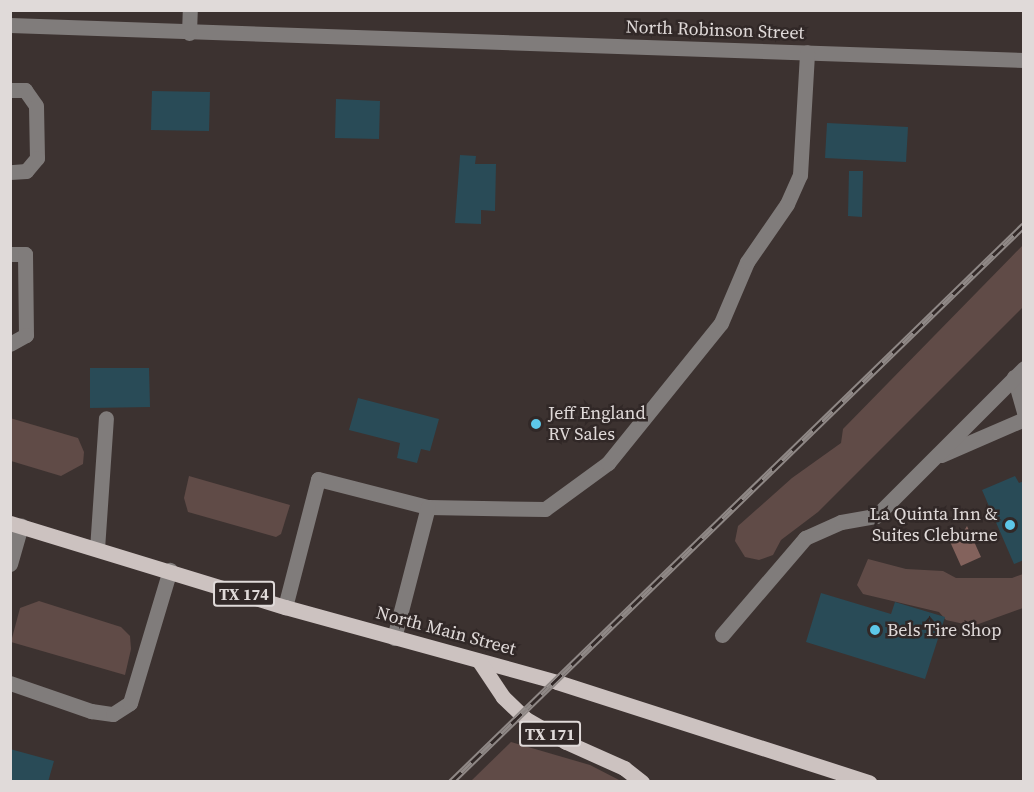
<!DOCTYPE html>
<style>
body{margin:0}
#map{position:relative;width:1034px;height:792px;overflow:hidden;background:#3c3230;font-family:"Source Serif 4",serif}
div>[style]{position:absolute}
.green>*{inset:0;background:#604b47}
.water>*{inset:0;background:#83625c}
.building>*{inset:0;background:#294b57}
.minor>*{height:15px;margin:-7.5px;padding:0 7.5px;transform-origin:7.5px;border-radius:7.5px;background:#807c7b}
.major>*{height:15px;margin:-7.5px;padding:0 7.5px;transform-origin:7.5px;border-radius:7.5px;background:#ccc2c0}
.rail>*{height:7px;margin-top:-3.5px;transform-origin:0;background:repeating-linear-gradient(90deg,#312827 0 14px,#8f8886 0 28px);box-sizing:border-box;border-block:2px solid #8f8886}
.dots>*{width:16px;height:16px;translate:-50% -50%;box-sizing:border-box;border:3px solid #312827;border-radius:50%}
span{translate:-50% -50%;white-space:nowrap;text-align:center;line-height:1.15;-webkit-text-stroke:5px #312827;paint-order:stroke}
.shield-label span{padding:2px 4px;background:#312827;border:2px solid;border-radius:4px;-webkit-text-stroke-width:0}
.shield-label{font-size:16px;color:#e0dad9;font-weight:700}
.street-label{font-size:18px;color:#e0dad9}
.poi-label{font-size:18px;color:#e0dad9}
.left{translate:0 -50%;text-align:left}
.right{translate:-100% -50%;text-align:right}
.frame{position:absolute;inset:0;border:12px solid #e0dad9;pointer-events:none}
</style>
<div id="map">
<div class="green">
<i style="clip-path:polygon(1023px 245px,1023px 307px,818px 512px,781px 540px,773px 555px,759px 560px,745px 557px,735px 541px,738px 526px,792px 478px,841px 443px,843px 429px)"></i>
<i style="clip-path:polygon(10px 418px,78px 438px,84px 452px,83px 464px,61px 476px,11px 461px)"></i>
<i style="clip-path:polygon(189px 476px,290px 505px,281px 534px,276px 537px,188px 512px,184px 498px)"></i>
<i style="clip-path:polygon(868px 559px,906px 569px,943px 571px,956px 578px,1012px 578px,1023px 574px,1023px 608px,973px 626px,946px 620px,939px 612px,863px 594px,857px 585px)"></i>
<i style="clip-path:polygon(39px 601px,121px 627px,130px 636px,131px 649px,125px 675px,11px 642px,20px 608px)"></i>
<i style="clip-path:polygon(511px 742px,590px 765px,621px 781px,471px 781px)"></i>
</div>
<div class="water">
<i style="clip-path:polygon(967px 526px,981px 557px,961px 566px,947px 535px,961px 536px)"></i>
</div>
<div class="building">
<i style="clip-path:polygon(152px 91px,210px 92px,209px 131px,151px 130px)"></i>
<i style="clip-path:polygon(336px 99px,380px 101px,379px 139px,335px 138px)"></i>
<i style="clip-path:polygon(827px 123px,908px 127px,906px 162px,825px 158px)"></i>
<i style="clip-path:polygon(460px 155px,476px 156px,475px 164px,496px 164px,495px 211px,481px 210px,481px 224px,455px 223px)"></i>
<i style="clip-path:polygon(849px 171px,863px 171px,862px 217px,848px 216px)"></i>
<i style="clip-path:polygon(90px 368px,149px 368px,150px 407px,90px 408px)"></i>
<i style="clip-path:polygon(358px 398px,439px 419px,430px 451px,421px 449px,417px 463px,397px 458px,400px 443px,349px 430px)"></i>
<i style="clip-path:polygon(1015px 476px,1019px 483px,1024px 481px,1024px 560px,1014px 564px,982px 490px)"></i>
<i style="clip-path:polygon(821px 593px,891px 614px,895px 602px,945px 617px,925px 679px,806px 642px)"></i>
<i style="clip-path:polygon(10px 749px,54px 761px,48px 782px,10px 782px)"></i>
</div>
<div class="minor">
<i style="left:10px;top:25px;width:1015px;rotate:1.98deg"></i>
<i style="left:189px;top:33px;width:23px;rotate:-88deg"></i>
<i style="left:10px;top:90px;width:15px"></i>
<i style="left:25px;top:90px;width:19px;rotate:55deg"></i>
<i style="left:36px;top:106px;width:52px;rotate:88.9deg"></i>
<i style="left:37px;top:158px;width:17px;rotate:130deg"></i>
<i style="left:26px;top:171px;width:16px;rotate:176deg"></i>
<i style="left:10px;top:254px;width:15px"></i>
<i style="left:25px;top:254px;width:81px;rotate:89.3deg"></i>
<i style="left:26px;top:335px;width:18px;rotate:151deg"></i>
<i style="left:1014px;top:377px;width:37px;rotate:74deg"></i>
<i style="left:941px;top:455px;width:90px;rotate:-23.4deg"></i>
<i style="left:97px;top:549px;width:131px;rotate:-86.1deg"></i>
<i style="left:10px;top:564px;width:40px;rotate:-74deg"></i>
<i style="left:285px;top:607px;width:132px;rotate:-75.5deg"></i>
<i style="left:318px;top:479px;width:114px;rotate:14.3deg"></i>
<i style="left:428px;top:507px;width:117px;rotate:1deg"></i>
<i style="left:545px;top:509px;width:78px;rotate:-36.1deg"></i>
<i style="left:608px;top:463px;width:180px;rotate:-51.1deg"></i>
<i style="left:721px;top:323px;width:66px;rotate:-66.9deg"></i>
<i style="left:747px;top:262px;width:70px;rotate:-55.4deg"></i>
<i style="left:787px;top:204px;width:32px;rotate:-66deg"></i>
<i style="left:800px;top:175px;width:123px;rotate:-86.7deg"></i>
<i style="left:722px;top:635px;width:128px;rotate:-49.4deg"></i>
<i style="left:805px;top:538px;width:39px;rotate:-24deg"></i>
<i style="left:841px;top:522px;width:36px;rotate:-10deg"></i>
<i style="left:876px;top:516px;width:209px;rotate:-45deg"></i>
<i style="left:394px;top:638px;width:135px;rotate:-75.5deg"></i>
<i style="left:10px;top:683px;width:86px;rotate:19.1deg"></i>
<i style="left:91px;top:711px;width:22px;rotate:8deg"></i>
<i style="left:113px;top:714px;width:20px;rotate:-33deg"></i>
<i style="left:130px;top:703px;width:139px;rotate:-73.3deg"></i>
</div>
<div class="major">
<i style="left:10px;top:523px;width:288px;rotate:17deg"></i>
<i style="left:285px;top:607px;width:282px;rotate:15.4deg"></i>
<i style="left:557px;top:682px;width:328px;rotate:17.8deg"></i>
<i style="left:479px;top:661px;width:43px;rotate:56.3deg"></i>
<i style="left:503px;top:697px;width:32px;rotate:44deg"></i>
<i style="left:526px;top:719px;width:46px;rotate:29.9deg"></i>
<i style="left:566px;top:742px;width:64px;rotate:24.1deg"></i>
<i style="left:624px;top:768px;width:23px;rotate:38deg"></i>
</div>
<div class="rail">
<i style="left:451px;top:782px;width:799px;rotate:-44.19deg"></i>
</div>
<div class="dots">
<i style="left:536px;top:424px;background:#5dc7e8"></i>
<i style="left:1010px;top:525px;background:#5dc7e8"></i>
<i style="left:875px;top:630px;background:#5dc7e8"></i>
</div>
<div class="shield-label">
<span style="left:244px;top:594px">TX 174</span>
<span style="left:550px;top:734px">TX 171</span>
</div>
<div class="street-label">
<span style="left:715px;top:30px;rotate:2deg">North Robinson Street</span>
<span style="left:446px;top:631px;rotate:15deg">North Main Street</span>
</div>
<div class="poi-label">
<span class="left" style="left:548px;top:424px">Jeff England<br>RV Sales</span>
<span class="right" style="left:998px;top:525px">La Quinta Inn &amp;<br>Suites Cleburne</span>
<span class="left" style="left:887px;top:630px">Bels Tire Shop</span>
</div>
<div class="frame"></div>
</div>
